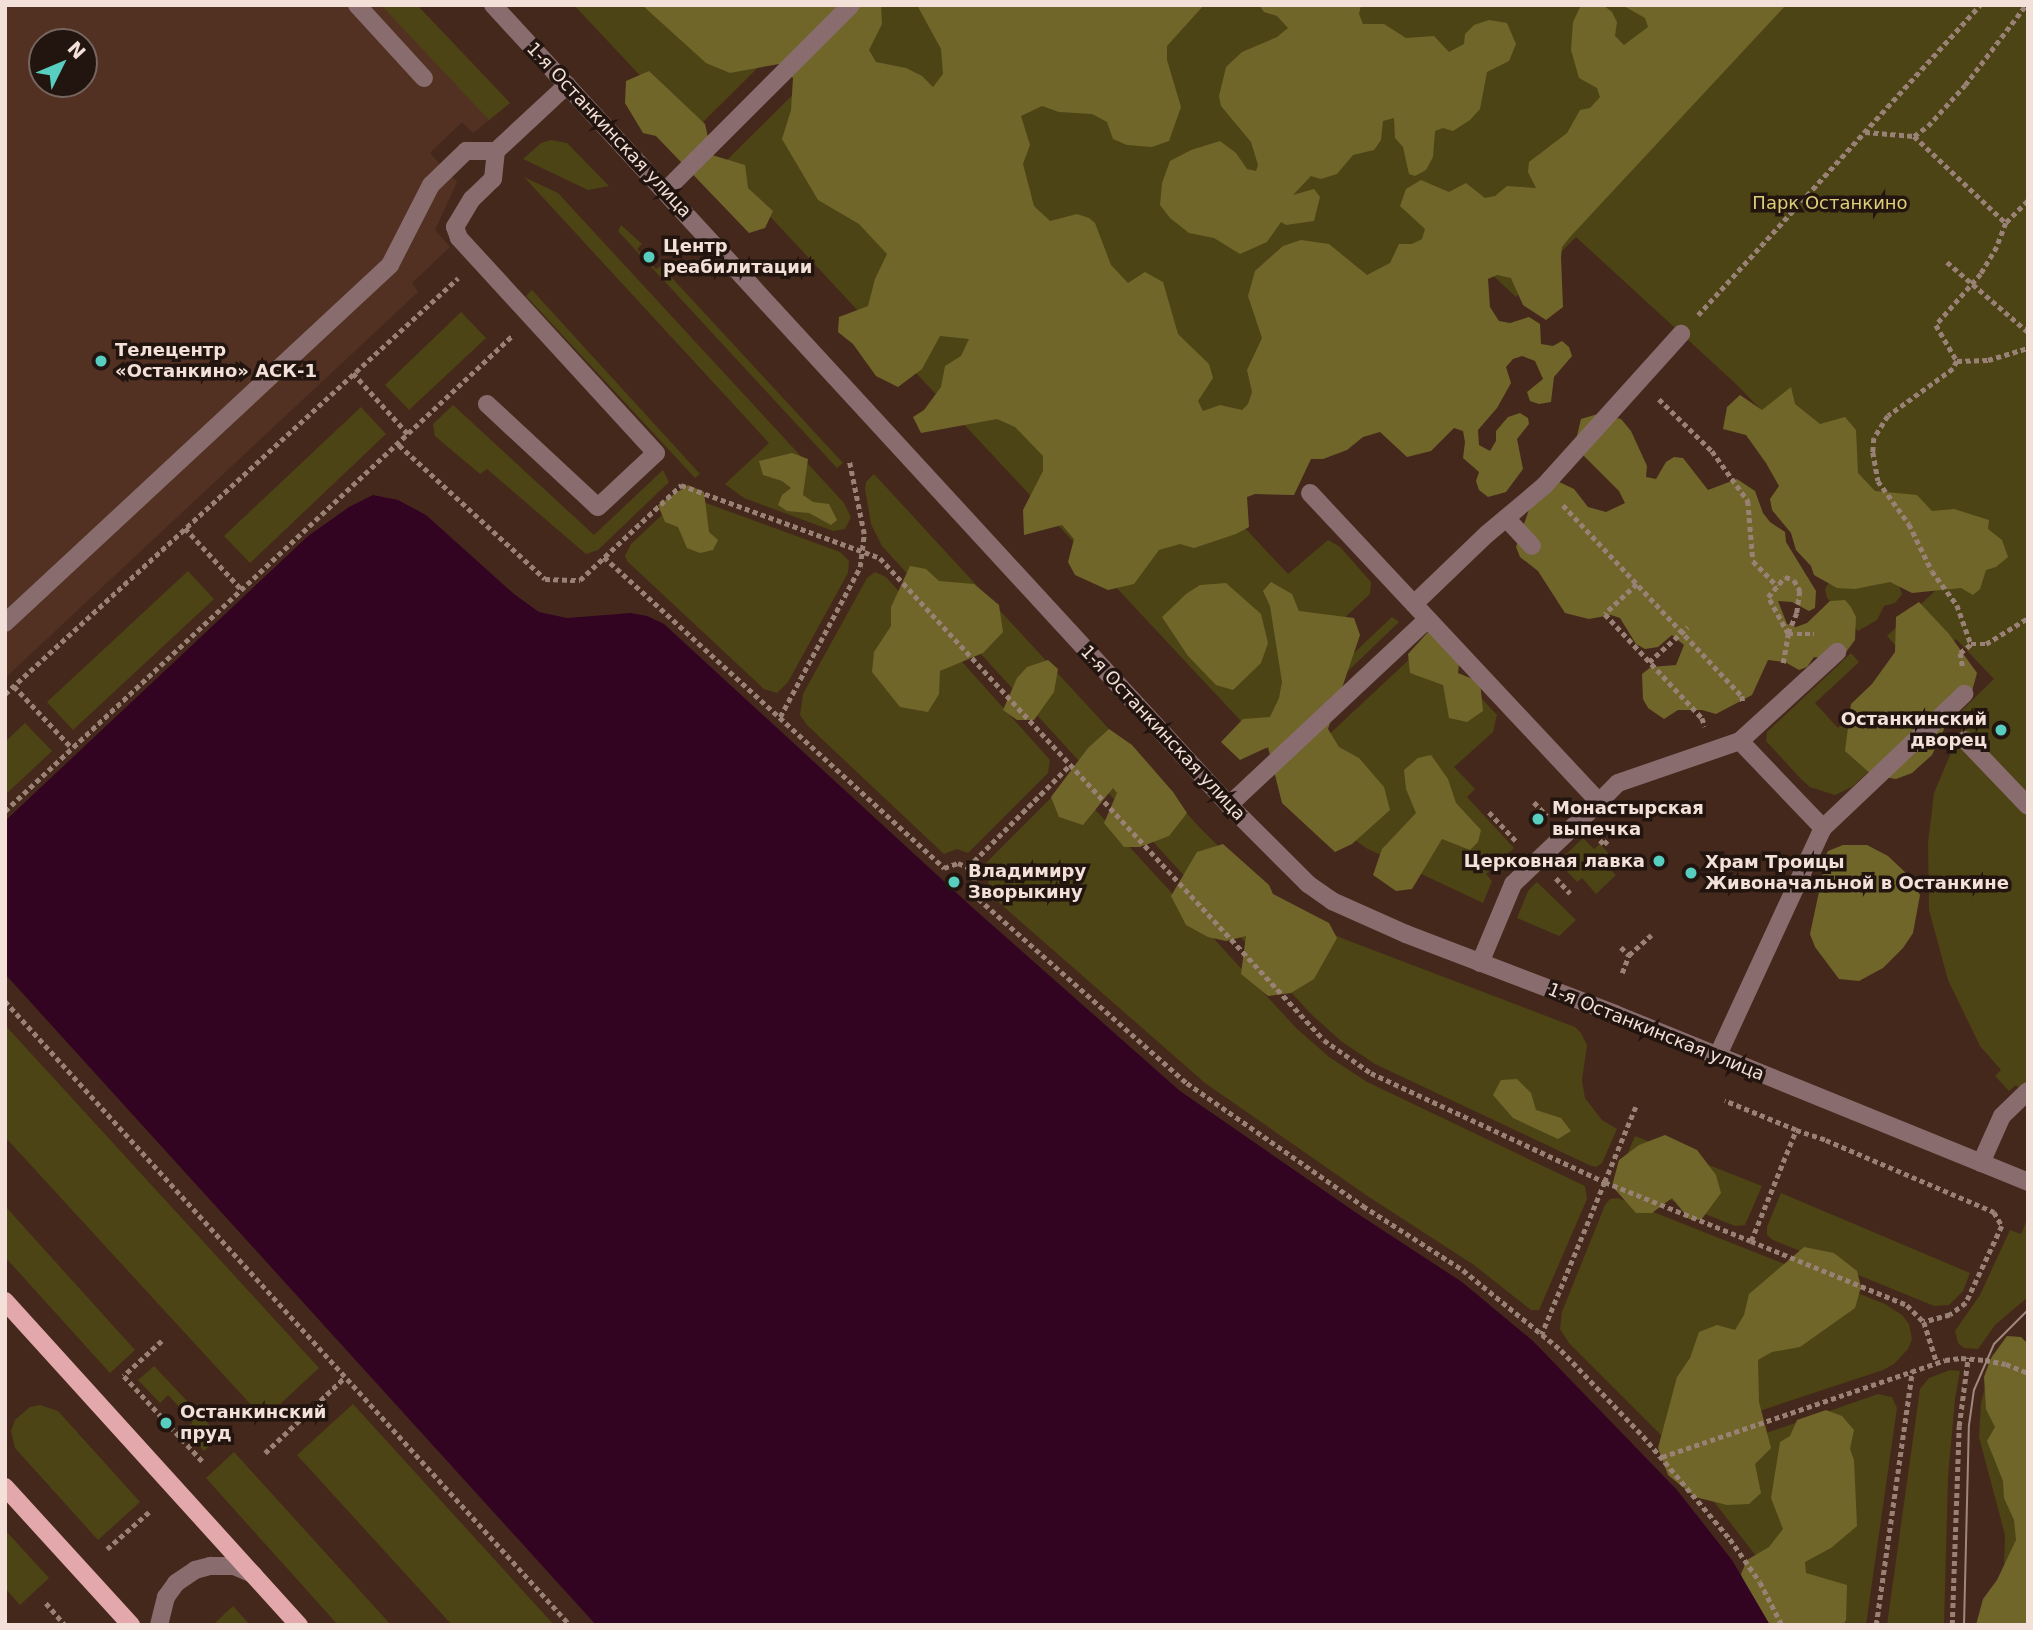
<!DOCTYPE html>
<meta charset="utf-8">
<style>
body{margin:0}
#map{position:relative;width:2033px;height:1630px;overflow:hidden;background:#45281c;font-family:"DejaVu Sans",sans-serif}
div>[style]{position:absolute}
.built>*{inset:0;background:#533122}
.green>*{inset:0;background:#4c4414}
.forest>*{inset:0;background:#70662a}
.water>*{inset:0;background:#320421}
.path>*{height:4.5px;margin-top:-2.25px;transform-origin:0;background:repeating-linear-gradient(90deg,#998176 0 5px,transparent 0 8.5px)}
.minor>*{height:18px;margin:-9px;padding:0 9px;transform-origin:9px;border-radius:9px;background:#896d6e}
.major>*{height:18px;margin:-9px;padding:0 9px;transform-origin:9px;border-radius:9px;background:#e2a8ab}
.tram>*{height:2px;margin:-1px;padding:0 1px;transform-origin:1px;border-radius:1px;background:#a0887f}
.dots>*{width:19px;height:19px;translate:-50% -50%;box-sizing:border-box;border:4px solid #221510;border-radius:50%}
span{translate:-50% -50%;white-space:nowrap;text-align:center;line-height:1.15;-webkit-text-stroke:7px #221510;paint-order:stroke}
.street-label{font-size:18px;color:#f3e0d8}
.park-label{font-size:18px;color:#decf77}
.poi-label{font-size:18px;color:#f3e0d8;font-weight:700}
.left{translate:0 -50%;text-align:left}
.right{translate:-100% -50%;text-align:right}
.frame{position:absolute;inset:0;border:7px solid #f3e0d8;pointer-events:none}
.north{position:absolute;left:28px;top:28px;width:70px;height:70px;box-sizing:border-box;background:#221510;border:2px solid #766660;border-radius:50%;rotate:47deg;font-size:19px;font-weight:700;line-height:28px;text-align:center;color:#f3e0d8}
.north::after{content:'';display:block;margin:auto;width:24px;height:32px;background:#58cec0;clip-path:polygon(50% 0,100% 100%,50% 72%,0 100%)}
</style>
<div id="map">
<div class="built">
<i style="clip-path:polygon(evenodd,5px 5px,417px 5px,510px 103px,473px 133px,462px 122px,430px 153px,457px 182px,435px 230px,450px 247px,412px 283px,418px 292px,5px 678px,5px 5px,42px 42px,84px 42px,84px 84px,42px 84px,42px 42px)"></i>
</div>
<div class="green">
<i style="clip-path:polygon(381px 5px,417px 5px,510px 103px,489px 120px)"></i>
<i style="clip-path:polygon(574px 5px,2028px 5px,2028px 1098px,2016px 1085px,2009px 1091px,1995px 1076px,2001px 1070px,1980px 1046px,1948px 980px,1929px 910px,1928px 843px,1934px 793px,1959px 734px,1968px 721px,1959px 713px,1994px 679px,1956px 639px,1951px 644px,1954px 693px,1852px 787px,1835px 795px,1810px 787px,1802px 780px,1766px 741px,1767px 732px,1851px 653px,1859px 662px,1815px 703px,1838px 728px,1911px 663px,1887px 636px,1936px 590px,1736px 384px,1576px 237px,1516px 297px,1475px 259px,1231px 513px,1288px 574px,1328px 540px,1340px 547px,1371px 582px,1370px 594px,1297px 662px,1319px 686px,1392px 617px,1399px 622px,1267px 749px,722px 165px,849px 39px,819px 7px,693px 132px)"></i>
<i style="clip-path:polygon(551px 140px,567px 143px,609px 186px,588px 190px,523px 159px,541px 143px)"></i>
<i style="clip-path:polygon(524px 177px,558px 193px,844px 503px,851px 517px,845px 529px,833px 531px,744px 498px,725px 484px,769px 443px)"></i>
<i style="clip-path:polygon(621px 225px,642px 244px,637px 249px,656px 269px,661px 266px,843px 463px,837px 468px,618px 231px)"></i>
<i style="clip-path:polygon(532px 290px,700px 474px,695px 478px,526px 296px)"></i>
<i style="clip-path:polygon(461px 312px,486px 338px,409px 410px,385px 385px)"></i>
<i style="clip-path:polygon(453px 405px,594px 535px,663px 470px,669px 482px,598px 550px,586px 554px,487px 469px,480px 474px,435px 436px,433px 424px)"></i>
<i style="clip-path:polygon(361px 407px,386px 434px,250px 563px,224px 536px)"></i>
<i style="clip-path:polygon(874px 474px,1202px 830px,1262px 888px,1315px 926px,1344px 939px,1575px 1027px,1581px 1033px,1587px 1045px,1582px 1080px,1585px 1098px,1602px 1120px,1617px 1129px,1602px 1163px,1596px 1167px,1589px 1165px,1375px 1064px,1341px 1041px,1310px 1013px,882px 546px,871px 524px,865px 489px,866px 482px)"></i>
<i style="clip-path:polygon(695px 499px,840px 552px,849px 561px,848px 573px,788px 682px,777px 693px,764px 689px,627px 561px,625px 556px,631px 544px,678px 500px)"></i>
<i style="clip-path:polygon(188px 571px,214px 599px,73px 730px,47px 702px)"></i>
<i style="clip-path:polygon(875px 572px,886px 577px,1050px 760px,1048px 773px,968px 853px,957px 849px,944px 854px,807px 725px,800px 715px,803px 694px,867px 578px)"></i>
<i style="clip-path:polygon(1876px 573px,1898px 583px,1902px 594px,1895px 603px,1884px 606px,1877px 620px,1858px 631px,1827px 598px,1825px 589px,1830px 581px)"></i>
<i style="clip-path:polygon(1415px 654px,1440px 654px,1497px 715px,1493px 732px,1454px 767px,1475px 789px,1467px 797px,1514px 848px,1486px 874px,1492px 881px,1483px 903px,1366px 848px,1348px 835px,1289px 772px)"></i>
<i style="clip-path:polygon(25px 723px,52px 751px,5px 795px,5px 742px)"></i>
<i style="clip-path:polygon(1062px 787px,1078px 791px,1296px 1028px,1329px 1057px,1367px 1082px,1585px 1186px,1587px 1199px,1539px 1310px,1531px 1310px,1474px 1265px,1369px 1197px,1205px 1083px,987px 892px,989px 878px,983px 866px)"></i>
<i style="clip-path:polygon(1583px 838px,1594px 849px,1600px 844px,1613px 858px,1606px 865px,1616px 875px,1596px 894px,1582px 878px,1577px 882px,1558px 862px)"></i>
<i style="clip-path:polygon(1537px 882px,1576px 920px,1559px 936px,1517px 918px,1528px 891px)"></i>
<i style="clip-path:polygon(5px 1025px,319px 1368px,264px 1419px,5px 1137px)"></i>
<i style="clip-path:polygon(1635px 1136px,1762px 1186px,1745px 1225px,1735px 1226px,1631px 1184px,1622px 1166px)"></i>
<i style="clip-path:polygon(1781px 1193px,1970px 1273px,1963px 1291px,1949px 1305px,1934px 1306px,1773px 1240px,1767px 1235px,1767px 1227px)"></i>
<i style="clip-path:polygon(1618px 1198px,1885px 1304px,1902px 1315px,1909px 1324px,1912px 1339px,1908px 1349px,1894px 1364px,1883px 1370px,1684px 1436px,1662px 1436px,1569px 1343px,1560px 1329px,1562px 1312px,1605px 1205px,1610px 1199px)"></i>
<i style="clip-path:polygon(5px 1206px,135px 1350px,110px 1373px,5px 1257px)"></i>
<i style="clip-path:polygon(2028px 1217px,2028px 1297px,1995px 1325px,1978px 1349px,1964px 1348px,1958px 1343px,1955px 1331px,1980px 1295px,2010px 1230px,2021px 1234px)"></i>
<i style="clip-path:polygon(154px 1366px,220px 1436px,204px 1451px,185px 1430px,193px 1422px,168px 1395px,160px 1403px,138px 1380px)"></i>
<i style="clip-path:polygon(1950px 1370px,1960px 1371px,1955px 1399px,1948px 1477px,1944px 1625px,1887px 1625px,1920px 1389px,1929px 1378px)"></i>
<i style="clip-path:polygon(2003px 1371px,2028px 1625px,2002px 1625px,2005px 1535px,1979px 1437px,1981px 1403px,1988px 1376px)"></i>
<i style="clip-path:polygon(1878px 1394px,1892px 1397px,1897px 1408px,1866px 1625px,1795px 1625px,1760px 1561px,1694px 1476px,1695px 1458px)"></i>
<i style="clip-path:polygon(353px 1404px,554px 1625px,452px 1625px,297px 1455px)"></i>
<i style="clip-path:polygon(40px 1405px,58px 1411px,140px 1502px,98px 1540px,15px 1448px,11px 1431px,15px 1420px,30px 1407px)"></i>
<i style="clip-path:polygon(234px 1452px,391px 1625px,338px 1625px,206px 1478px)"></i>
<i style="clip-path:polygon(5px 1530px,49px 1578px,20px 1605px,5px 1588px)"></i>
<i style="clip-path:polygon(233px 1606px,250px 1625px,213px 1625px)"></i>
</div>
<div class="forest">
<i style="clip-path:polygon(642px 5px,881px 5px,882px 24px,869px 50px,876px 62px,906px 68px,922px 76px,933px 87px,943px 74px,941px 49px,917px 5px,1204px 5px,1167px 46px,1167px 60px,1181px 107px,1169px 141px,1152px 147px,1127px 145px,1113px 139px,1107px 122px,1092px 114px,1059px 112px,1042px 106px,1021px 116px,1030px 145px,1023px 164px,1034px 206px,1050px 221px,1077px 214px,1089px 218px,1095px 223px,1111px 265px,1128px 283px,1145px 272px,1163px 282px,1178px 334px,1209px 364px,1213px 378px,1198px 401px,1203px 411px,1220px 405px,1242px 410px,1248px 404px,1252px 392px,1247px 370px,1262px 338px,1248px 296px,1255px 271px,1283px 246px,1301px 240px,1329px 244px,1367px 275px,1390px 263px,1399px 244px,1412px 244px,1422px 239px,1425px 229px,1400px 206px,1406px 189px,1421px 180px,1449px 192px,1466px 183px,1485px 198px,1495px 196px,1507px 186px,1536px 188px,1528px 172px,1529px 162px,1567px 133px,1580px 110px,1590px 108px,1600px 97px,1597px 88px,1579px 78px,1571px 50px,1573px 22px,1581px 5px,1603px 5px,1612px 12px,1617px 22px,1615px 36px,1624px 45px,1648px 27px,1645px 18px,1622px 5px,1786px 5px,1570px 237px,1562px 247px,1561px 257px,1563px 307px,1546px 320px,1523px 305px,1511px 278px,1497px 275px,1488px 279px,1490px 307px,1499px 321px,1510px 323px,1529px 317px,1540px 324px,1541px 344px,1553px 346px,1562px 341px,1569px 347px,1572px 356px,1554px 377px,1551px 402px,1539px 404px,1530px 401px,1527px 392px,1543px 379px,1535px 361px,1522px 356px,1513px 359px,1506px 367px,1511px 383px,1497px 408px,1478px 430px,1479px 445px,1490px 451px,1496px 441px,1496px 431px,1508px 417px,1520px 413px,1528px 418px,1529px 424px,1517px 439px,1523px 469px,1506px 492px,1488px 497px,1479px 490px,1476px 481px,1479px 472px,1463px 458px,1465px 442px,1463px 431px,1454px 428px,1431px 451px,1407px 457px,1380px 432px,1363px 437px,1347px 450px,1323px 459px,1311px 459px,1294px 495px,1255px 494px,1247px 497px,1249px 527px,1236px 534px,1194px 548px,1180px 544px,1159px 550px,1134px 584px,1108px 590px,1075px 575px,1068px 562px,1074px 539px,1062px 525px,1024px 535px,1023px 510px,1043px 471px,1043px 456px,1015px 427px,997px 419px,921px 433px,913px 417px,924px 410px,941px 387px,945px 366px,961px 356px,969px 339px,940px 336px,922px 369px,898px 387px,876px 376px,853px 344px,838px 332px,839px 317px,868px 306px,875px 279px,887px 254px,859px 224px,818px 200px,782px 139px,791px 110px,793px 78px,779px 64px,730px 73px,706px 63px)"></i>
<i style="clip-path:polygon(1259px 5px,1361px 5px,1359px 14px,1363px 24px,1384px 24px,1406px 38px,1434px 36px,1449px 52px,1464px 44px,1465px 34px,1474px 25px,1489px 20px,1507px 23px,1516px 44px,1509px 61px,1487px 72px,1480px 109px,1470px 120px,1453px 131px,1443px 128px,1435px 131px,1433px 157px,1426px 170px,1415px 176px,1409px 174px,1403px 147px,1395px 138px,1394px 118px,1383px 121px,1381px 140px,1374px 150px,1353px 155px,1337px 174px,1321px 179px,1311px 176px,1293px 195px,1314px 189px,1320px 197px,1314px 221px,1286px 225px,1281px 222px,1267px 242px,1240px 254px,1214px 238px,1189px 233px,1170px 218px,1160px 205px,1162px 183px,1170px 161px,1191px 150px,1220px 141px,1236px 153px,1247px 169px,1256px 171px,1258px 165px,1251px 142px,1221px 106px,1219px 96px,1226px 67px,1242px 52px,1277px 37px,1288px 28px,1277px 16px,1264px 12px)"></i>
<i style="clip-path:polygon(649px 71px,705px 124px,712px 155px,745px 165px,748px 188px,773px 211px,765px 228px,749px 233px,656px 136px,643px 133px,625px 103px,626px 81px)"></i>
<i style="clip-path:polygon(1791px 387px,1795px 404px,1820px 424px,1845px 417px,1856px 430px,1858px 473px,1875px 491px,1917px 495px,1932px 511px,1954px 509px,1989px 520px,1988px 529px,2002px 540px,2008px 557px,1996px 567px,1986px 570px,1980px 589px,1973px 595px,1961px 588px,1912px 593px,1890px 582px,1855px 589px,1837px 588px,1814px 575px,1811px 566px,1796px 550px,1791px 533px,1772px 510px,1770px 499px,1779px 486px,1766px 463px,1746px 435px,1723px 429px,1727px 407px,1740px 395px,1762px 410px)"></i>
<i style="clip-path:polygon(1598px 414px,1621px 419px,1631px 431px,1647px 466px,1646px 477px,1656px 479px,1666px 462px,1674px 457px,1683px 458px,1708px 490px,1737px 479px,1755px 491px,1763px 513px,1770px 522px,1785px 532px,1786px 542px,1816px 591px,1815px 608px,1809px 611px,1792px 602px,1778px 601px,1787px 624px,1796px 627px,1807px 623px,1830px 601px,1845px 600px,1851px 607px,1856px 617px,1855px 640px,1840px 660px,1814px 657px,1807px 667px,1799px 670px,1785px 662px,1768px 660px,1752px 695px,1716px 714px,1702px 710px,1678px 710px,1664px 719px,1648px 708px,1643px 699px,1642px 674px,1651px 667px,1676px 665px,1684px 645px,1672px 635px,1658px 647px,1645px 649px,1636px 644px,1620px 618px,1611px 615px,1589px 619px,1565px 613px,1538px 571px,1520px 557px,1516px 547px,1534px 495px,1557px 481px,1574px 489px,1588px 507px,1606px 512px,1625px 503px,1619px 491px,1578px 450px,1576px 440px,1581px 419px)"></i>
<i style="clip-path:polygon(792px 453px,808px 459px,803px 495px,813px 502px,829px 504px,837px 520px,831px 525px,809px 513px,787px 511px,778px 505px,782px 495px,791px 488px,782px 481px,763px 475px,759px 461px)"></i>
<i style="clip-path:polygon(688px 485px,704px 492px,709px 532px,718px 540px,713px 550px,700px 553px,687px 548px,678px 527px,665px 522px,658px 505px)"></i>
<i style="clip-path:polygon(910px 566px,926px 569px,939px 581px,974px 584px,999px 605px,1003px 632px,983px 653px,940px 671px,939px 694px,928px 712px,900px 707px,872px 672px,874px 652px,891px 626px,891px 607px)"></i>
<i style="clip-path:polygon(1271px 582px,1292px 594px,1299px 611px,1354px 618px,1360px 635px,1328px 729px,1339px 747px,1359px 758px,1384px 787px,1390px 810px,1352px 844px,1335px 852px,1282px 803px,1268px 747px,1240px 760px,1221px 742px,1243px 719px,1270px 717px,1279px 698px,1282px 682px,1270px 606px,1263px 591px)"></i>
<i style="clip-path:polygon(1226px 583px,1261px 614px,1268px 643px,1261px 663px,1233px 690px,1216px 685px,1188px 656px,1162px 617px,1186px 594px,1200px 585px)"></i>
<i style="clip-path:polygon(1919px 602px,1949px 634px,1977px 673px,1972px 691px,1952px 712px,1932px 755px,1912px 773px,1896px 779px,1872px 775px,1845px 751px,1851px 704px,1872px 684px,1895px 652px,1896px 617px)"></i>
<i style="clip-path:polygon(1428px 632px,1442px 633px,1460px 656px,1458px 673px,1480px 682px,1483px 711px,1467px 722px,1449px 718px,1443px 685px,1410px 673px,1408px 654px)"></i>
<i style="clip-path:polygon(1048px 660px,1058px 669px,1054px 692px,1034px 720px,1017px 720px,1003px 710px,1017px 678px,1027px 667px)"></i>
<i style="clip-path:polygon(1109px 729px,1132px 745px,1173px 792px,1187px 813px,1169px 836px,1140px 847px,1124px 847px,1104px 823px,1117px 793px,1113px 788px,1083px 825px,1059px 817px,1051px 797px,1088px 748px)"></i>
<i style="clip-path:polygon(1431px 755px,1448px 779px,1456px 803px,1481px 830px,1478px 842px,1470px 850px,1442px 839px,1412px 889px,1396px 891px,1373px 875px,1382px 849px,1416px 813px,1406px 789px,1404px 770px,1418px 758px)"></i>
<i style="clip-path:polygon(1223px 844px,1269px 885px,1273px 894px,1329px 923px,1337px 938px,1314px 979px,1291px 993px,1268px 996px,1241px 974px,1246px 936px,1226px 941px,1208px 937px,1186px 925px,1171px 896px,1197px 852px)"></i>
<i style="clip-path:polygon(1843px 845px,1867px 845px,1888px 856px,1907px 874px,1920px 895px,1913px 933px,1903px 948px,1883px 968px,1859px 981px,1839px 979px,1815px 947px,1810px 934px,1823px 873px,1821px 865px,1828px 851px)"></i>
<i style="clip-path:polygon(1517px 1079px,1531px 1093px,1536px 1110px,1561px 1118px,1571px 1131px,1558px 1139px,1513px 1118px,1493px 1095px,1501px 1080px)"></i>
<i style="clip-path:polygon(1665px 1135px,1697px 1150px,1716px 1175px,1721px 1193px,1701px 1220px,1689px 1219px,1672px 1198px,1652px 1213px,1636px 1213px,1612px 1186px,1619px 1160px,1639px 1145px)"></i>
<i style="clip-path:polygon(1804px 1247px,1834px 1253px,1857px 1271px,1861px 1287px,1855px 1308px,1800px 1347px,1772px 1352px,1758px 1360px,1759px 1402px,1771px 1448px,1755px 1464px,1761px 1493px,1749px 1504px,1727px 1505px,1695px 1497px,1668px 1475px,1658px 1448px,1677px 1377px,1690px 1358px,1699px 1332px,1717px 1325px,1735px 1330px,1744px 1315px,1749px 1294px)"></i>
<i style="clip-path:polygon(2007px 1336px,2021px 1337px,2028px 1344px,2028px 1625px,1976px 1625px,1983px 1599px,1997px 1580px,2016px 1540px,2014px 1520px,2004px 1498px,2003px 1481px,1987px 1441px,1995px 1427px,1986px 1409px,1984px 1377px,1991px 1358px)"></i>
<i style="clip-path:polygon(1826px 1410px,1842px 1416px,1854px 1430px,1850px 1449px,1854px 1460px,1857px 1526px,1831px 1548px,1805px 1562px,1806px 1573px,1847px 1585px,1846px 1620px,1843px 1625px,1754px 1625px,1741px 1574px,1747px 1560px,1769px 1547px,1783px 1529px,1771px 1498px,1780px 1442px,1790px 1436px,1797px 1420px)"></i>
</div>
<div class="water">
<i style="clip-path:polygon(373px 495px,398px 500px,426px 515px,514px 594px,539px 612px,567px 618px,631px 613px,647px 616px,664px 624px,973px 908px,1180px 1091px,1358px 1214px,1462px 1282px,1533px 1341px,1677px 1490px,1732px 1560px,1770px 1625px,596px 1625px,5px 974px,5px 821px,308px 536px,349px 507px)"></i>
</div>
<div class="path">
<i style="left:1865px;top:132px;width:49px;rotate:4.7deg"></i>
<i style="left:1914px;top:136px;width:17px;rotate:-36deg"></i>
<i style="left:1928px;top:126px;width:55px;rotate:-47.9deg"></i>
<i style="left:1965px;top:85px;width:101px;rotate:-52.7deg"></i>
<i style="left:1914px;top:136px;width:127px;rotate:43.4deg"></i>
<i style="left:2028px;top:201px;width:31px;rotate:135deg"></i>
<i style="left:2006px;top:223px;width:26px;rotate:111deg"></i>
<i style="left:1997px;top:247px;width:31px;rotate:121deg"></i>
<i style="left:1981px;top:274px;width:68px;rotate:131.4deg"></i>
<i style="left:1936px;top:325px;width:42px;rotate:59.7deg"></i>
<i style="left:1957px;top:361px;width:9px;rotate:117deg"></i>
<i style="left:1953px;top:369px;width:80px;rotate:144.1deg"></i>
<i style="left:1888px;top:416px;width:26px;rotate:122deg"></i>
<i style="left:1874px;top:438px;width:14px;rotate:94deg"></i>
<i style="left:1873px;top:452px;width:29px;rotate:80deg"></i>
<i style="left:1878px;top:481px;width:53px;rotate:54.2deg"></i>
<i style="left:1909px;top:524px;width:52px;rotate:63.9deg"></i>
<i style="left:1932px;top:571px;width:42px;rotate:53.7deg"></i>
<i style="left:1957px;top:605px;width:41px;rotate:70.3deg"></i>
<i style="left:1971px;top:644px;width:15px"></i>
<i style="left:1986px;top:644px;width:49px;rotate:-31.8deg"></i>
<i style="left:1947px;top:262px;width:107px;rotate:40.8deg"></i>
<i style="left:1698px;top:315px;width:419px;rotate:-47.7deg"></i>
<i style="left:1957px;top:361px;width:31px;rotate:-2deg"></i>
<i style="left:1988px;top:360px;width:42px;rotate:-16.7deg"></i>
<i style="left:353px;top:373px;width:84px;rotate:47.9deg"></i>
<i style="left:1659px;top:399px;width:74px;rotate:44.5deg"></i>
<i style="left:1712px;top:451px;width:62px;rotate:54.2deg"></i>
<i style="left:1748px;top:501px;width:60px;rotate:85.2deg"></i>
<i style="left:1753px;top:561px;width:35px;rotate:46deg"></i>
<i style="left:399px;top:445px;width:198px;rotate:42.5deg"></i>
<i style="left:545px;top:579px;width:35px;rotate:2deg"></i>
<i style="left:580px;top:580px;width:139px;rotate:-43.2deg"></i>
<i style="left:681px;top:485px;width:212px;rotate:20.1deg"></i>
<i style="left:880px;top:558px;width:655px;rotate:47.35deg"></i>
<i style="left:1324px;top:1040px;width:57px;rotate:35.1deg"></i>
<i style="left:1371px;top:1073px;width:258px;rotate:25deg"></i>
<i style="left:1605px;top:1182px;width:165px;rotate:112.5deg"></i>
<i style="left:1563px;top:505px;width:262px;rotate:46.9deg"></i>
<i style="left:1742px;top:696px;width:6px;rotate:81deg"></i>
<i style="left:185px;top:528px;width:84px;rotate:47.4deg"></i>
<i style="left:604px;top:557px;width:461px;rotate:42.4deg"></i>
<i style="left:944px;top:868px;width:15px;rotate:-20deg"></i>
<i style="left:958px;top:863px;width:11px;rotate:22deg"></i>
<i style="left:968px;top:867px;width:11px;rotate:52deg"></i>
<i style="left:975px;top:876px;width:17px;rotate:100deg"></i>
<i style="left:972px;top:893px;width:287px;rotate:41.5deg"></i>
<i style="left:1187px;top:1083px;width:215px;rotate:34.9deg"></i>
<i style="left:1363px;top:1206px;width:119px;rotate:32.6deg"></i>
<i style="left:1463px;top:1270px;width:127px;rotate:39.2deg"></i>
<i style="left:1561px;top:1350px;width:119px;rotate:46.4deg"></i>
<i style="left:1643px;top:1436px;width:135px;rotate:49.8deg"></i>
<i style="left:1730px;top:1539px;width:52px;rotate:55.1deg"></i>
<i style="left:1760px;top:1582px;width:48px;rotate:62.9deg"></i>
<i style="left:1637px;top:584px;width:44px;rotate:136.8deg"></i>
<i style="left:1605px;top:614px;width:142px;rotate:47deg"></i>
<i style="left:1702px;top:718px;width:9px;rotate:69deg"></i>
<i style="left:1649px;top:662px;width:52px;rotate:-41.9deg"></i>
<i style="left:1783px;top:663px;width:29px;rotate:-80deg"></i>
<i style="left:1788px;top:634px;width:42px;rotate:-118.4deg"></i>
<i style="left:1768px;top:597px;width:26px;rotate:-50deg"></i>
<i style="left:1785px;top:577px;width:9px;rotate:18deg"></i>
<i style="left:1794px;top:580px;width:13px;rotate:61deg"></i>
<i style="left:1800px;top:591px;width:22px;rotate:98deg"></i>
<i style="left:1797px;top:613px;width:23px;rotate:113deg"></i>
<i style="left:1788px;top:634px;width:26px"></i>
<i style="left:1962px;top:666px;width:13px;rotate:-99deg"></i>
<i style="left:1960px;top:653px;width:14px;rotate:-39deg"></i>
<i style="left:14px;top:686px;width:85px;rotate:46.9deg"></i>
<i style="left:5px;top:694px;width:615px;rotate:-42.56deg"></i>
<i style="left:780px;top:717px;width:170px;rotate:-61.9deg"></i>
<i style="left:860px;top:567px;width:33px;rotate:-83deg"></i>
<i style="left:864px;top:534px;width:76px;rotate:-101.5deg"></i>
<i style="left:1534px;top:802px;width:19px;rotate:47deg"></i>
<i style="left:5px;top:811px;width:696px;rotate:-43.14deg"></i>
<i style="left:1489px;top:812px;width:41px;rotate:47deg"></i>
<i style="left:1600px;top:840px;width:6px;rotate:45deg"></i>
<i style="left:1604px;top:844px;width:8px;rotate:-45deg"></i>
<i style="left:968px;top:867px;width:143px;rotate:-45deg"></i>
<i style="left:1556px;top:878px;width:21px;rotate:47deg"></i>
<i style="left:1621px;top:947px;width:11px;rotate:45deg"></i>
<i style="left:1622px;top:973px;width:19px;rotate:-69deg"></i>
<i style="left:1629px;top:955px;width:30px;rotate:-42deg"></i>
<i style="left:5px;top:1001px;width:842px;rotate:47.84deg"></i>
<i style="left:1636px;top:1107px;width:81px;rotate:112.5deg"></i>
<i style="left:1605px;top:1182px;width:157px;rotate:22deg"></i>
<i style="left:1751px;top:1241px;width:120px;rotate:-67.9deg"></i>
<i style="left:1796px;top:1130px;width:77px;rotate:-157.8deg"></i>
<i style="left:1796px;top:1130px;width:32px;rotate:18deg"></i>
<i style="left:1826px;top:1140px;width:183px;rotate:23.2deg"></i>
<i style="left:1994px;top:1212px;width:16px;rotate:60deg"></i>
<i style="left:2002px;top:1226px;width:85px;rotate:115.1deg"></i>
<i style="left:1966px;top:1303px;width:20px;rotate:143deg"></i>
<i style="left:1950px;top:1315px;width:27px;rotate:165deg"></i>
<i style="left:1751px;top:1241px;width:169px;rotate:22.3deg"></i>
<i style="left:1907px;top:1305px;width:24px;rotate:45deg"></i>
<i style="left:1924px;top:1322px;width:43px;rotate:72.4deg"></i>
<i style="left:162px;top:1341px;width:52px;rotate:137.4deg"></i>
<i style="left:124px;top:1376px;width:118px;rotate:47.4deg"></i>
<i style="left:265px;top:1453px;width:109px;rotate:-43.5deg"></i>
<i style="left:1662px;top:1457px;width:299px;rotate:-18.9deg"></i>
<i style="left:1945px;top:1360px;width:16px;rotate:-7deg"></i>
<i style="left:1961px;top:1358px;width:24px;rotate:5deg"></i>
<i style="left:1985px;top:1360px;width:21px;rotate:11deg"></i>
<i style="left:2006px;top:1364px;width:24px;rotate:22deg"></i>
<i style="left:107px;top:1549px;width:56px;rotate:-41.4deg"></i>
<i style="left:46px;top:1603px;width:29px;rotate:49deg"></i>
<i style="left:1876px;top:1625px;width:257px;rotate:-81.9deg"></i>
<i style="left:1952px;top:1625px;width:199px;rotate:-88deg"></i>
<i style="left:1959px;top:1426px;width:69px;rotate:-82.5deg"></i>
</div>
<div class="minor">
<i style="left:357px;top:5px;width:99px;rotate:47.5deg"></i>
<i style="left:493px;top:5px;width:1087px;rotate:47.39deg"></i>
<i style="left:1229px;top:805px;width:112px;rotate:45deg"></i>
<i style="left:1308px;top:884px;width:29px;rotate:35deg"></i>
<i style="left:1332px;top:901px;width:81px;rotate:24deg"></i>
<i style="left:1406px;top:934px;width:224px;rotate:20.9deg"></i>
<i style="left:1615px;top:1014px;width:446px;rotate:22.1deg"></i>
<i style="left:665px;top:191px;width:263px;rotate:-45deg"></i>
<i style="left:487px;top:404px;width:151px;rotate:42.9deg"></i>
<i style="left:598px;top:507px;width:79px;rotate:-43deg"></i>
<i style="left:656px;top:453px;width:292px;rotate:-132.5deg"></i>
<i style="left:459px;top:238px;width:12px;rotate:-110deg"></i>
<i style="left:455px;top:227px;width:33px;rotate:-59deg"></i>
<i style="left:472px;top:199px;width:29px;rotate:-44deg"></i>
<i style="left:493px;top:179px;width:28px;rotate:-84deg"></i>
<i style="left:1310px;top:493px;width:423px;rotate:46.9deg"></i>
<i style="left:1599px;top:802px;width:27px;rotate:-45deg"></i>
<i style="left:1618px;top:783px;width:129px;rotate:-19deg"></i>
<i style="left:1740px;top:741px;width:132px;rotate:-42.5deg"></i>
<i style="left:1506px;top:518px;width:38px;rotate:47deg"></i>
<i style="left:1414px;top:604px;width:101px;rotate:-43.8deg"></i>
<i style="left:1487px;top:534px;width:75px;rotate:-40.1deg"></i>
<i style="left:1544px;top:486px;width:205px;rotate:-48deg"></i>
<i style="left:5px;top:623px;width:526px;rotate:-42.92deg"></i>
<i style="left:390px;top:265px;width:90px;rotate:-62.9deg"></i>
<i style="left:431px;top:185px;width:49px;rotate:-44.2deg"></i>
<i style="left:466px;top:151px;width:30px"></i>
<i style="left:496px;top:151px;width:97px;rotate:-42.9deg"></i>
<i style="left:1965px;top:740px;width:91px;rotate:46.3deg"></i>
<i style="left:1229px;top:805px;width:272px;rotate:-43.1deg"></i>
<i style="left:1823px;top:828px;width:195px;rotate:-43.5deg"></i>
<i style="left:1480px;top:963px;width:86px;rotate:-67.3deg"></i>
<i style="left:1513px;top:884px;width:119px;rotate:-43.6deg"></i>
<i style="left:1718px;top:1055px;width:250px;rotate:-65.2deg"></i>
<i style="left:1823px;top:828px;width:120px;rotate:-133.7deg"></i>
<i style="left:1981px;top:1163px;width:51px;rotate:-65.9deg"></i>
<i style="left:2002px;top:1116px;width:36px;rotate:-44deg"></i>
<i style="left:159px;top:1625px;width:29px;rotate:-76deg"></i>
<i style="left:166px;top:1597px;width:17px;rotate:-54deg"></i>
<i style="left:176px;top:1583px;width:23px;rotate:-34deg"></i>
<i style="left:195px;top:1570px;width:16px;rotate:-15deg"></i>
<i style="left:210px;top:1566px;width:24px"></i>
<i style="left:234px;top:1566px;width:21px;rotate:23deg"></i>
</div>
<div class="major">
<i style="left:5px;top:1301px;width:438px;rotate:47.8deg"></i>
<i style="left:5px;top:1487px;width:187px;rotate:47.6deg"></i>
</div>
<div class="tram">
<i style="left:1964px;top:1625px;width:200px;rotate:-88.6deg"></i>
<i style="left:1969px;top:1425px;width:35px;rotate:-82deg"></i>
<i style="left:1974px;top:1390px;width:50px;rotate:-66.5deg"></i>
<i style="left:1994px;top:1344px;width:48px;rotate:-45deg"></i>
</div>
<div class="dots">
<i style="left:649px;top:257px;background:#58cec0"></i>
<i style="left:101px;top:361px;background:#58cec0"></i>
<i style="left:2001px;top:730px;background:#58cec0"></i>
<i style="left:1538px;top:819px;background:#58cec0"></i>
<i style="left:1659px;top:861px;background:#58cec0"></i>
<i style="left:1691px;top:873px;background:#58cec0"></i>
<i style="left:954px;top:882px;background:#58cec0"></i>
<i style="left:166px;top:1423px;background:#58cec0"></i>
</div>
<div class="street-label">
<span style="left:609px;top:130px;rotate:47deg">1-я Останкинская улица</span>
<span style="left:1163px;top:733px;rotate:47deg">1-я Останкинская улица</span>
<span style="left:1656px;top:1032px;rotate:22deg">1-я Останкинская улица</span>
</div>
<div class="park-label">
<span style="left:1830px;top:203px">Парк Останкино</span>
</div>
<div class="poi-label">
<span class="left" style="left:663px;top:257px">Центр<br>реабилитации</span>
<span class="left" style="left:115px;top:361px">Телецентр<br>«Останкино» АСК-1</span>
<span class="right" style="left:1987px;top:730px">Останкинский<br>дворец</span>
<span class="left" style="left:1552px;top:819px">Монастырская<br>выпечка</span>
<span class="right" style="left:1645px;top:861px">Церковная лавка</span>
<span class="left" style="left:1705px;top:873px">Храм Троицы<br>Живоначальной в Останкине</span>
<span class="left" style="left:968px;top:882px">Владимиру<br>Зворыкину</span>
<span class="left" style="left:180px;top:1423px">Останкинский<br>пруд</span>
</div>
<div class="frame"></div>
<div class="north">N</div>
</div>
